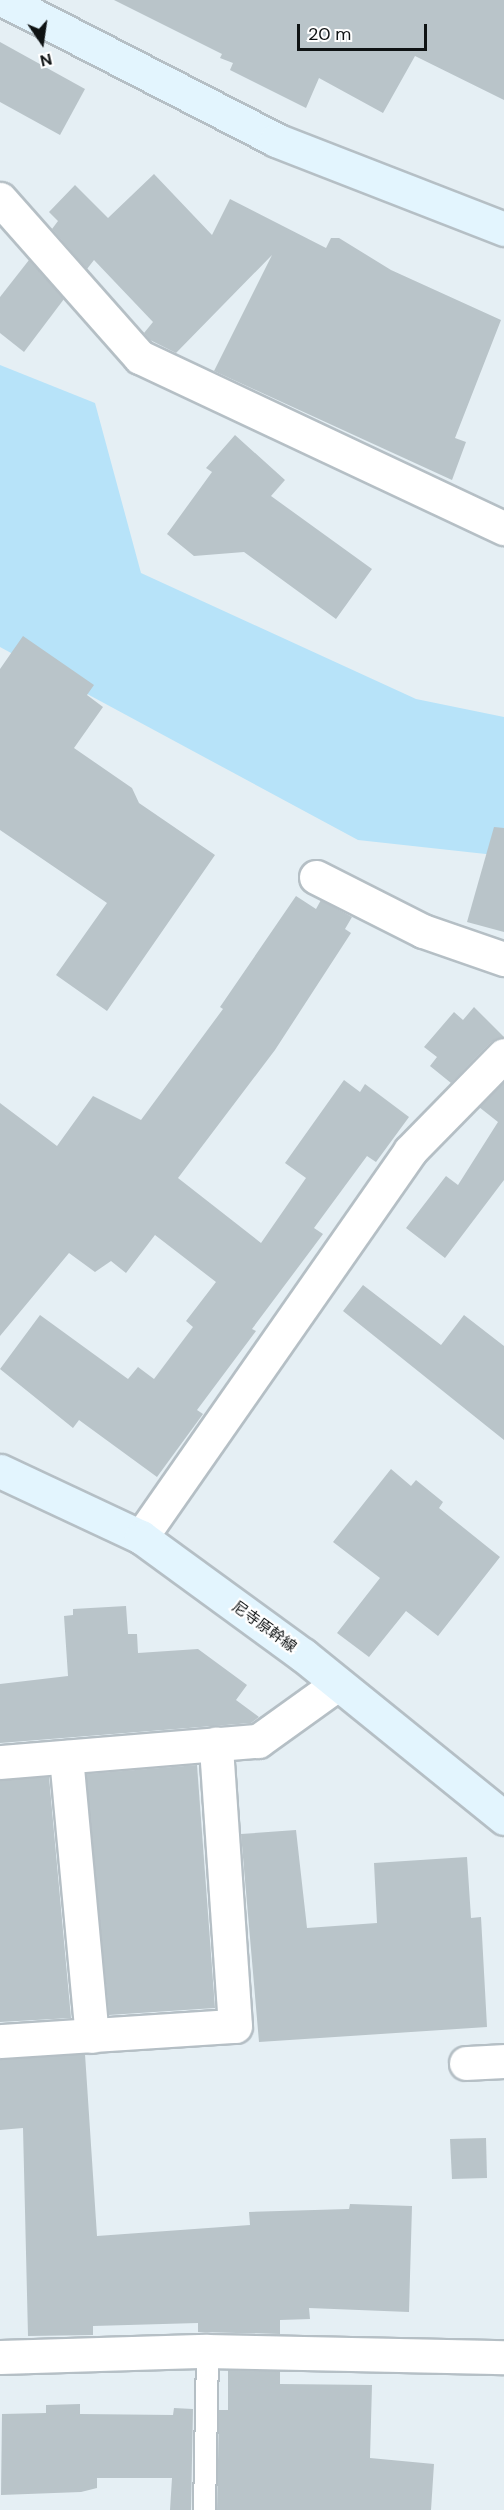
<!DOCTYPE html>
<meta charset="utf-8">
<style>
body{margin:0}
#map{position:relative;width:504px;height:2510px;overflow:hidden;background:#e5eff4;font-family:"DM Sans","Noto Sans JP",sans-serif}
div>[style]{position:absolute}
.green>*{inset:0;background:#b7e3f9}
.building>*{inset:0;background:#b9c4c9}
.roads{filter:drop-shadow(2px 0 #b5bfc5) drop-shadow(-2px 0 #b5bfc5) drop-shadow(0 2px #b5bfc5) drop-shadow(0 -2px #b5bfc5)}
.lane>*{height:21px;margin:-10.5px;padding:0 10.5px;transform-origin:10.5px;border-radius:10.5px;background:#fff}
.street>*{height:33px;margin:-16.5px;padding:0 16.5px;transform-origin:16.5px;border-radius:16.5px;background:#fff}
.secondary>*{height:33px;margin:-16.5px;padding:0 16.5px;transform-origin:16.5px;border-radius:16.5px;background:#e3f5fe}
span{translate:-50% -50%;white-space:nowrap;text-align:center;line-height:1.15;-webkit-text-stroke:4.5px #fff;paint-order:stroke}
.street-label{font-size:15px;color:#0f1314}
.north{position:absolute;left:12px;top:12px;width:60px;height:60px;-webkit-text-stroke:4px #fff;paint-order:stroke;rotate:167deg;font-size:16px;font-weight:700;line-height:24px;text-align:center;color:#0f1314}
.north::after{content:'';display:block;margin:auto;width:21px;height:27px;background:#0f1314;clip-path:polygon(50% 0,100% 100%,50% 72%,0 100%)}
.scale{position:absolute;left:297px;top:24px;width:130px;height:27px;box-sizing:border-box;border:3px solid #0f1314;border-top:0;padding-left:8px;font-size:18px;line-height:21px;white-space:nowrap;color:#0f1314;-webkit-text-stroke:4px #fff;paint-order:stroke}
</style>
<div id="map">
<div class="green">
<i style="clip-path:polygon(0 365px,95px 403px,141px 573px,416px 699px,504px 717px,504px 856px,358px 840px,0 647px)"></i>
</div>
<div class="building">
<i style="clip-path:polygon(114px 0,504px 0,504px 100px,415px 56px,383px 113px,319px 78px,306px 108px,230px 70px,233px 63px,220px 58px,222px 54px)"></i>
<i style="clip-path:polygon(0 42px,85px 89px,60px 135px,0 102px)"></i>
<i style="clip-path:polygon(154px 174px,212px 235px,230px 199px,326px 248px,331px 238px,339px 238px,391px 270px,501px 320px,455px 438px,466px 442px,452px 480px,214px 371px,272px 255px,176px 353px,150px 340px,144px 333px,153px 322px,94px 260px,87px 269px,52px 229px,58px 221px,49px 212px,75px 185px,108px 218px)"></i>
<i style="clip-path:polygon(29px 260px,64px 299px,24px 352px,0 333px,0 297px)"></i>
<i style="clip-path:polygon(235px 435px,285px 480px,271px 496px,372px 569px,336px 619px,244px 552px,194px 556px,167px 534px,212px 472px,206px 468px)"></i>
<i style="clip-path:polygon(23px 636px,94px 685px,87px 695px,103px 707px,74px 748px,132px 788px,139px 803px,215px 855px,107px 1011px,56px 975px,107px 903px,0 830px,0 669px)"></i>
<i style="clip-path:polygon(494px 827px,504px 828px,504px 932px,467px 922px)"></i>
<i style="clip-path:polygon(296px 896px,316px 909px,321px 900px,352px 917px,345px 929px,351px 933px,275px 1050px,178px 1178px,261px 1243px,306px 1178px,285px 1163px,344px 1080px,360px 1092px,365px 1084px,409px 1117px,376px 1162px,367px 1156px,314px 1228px,323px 1234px,252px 1329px,256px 1331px,197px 1410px,203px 1414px,157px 1477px,79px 1420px,73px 1428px,0 1369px,40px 1315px,128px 1379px,138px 1367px,154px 1379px,193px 1327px,186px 1321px,216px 1282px,155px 1235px,126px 1273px,111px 1261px,95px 1272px,69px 1253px,0 1336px,0 1103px,57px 1146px,93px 1096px,141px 1120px,223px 1009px,220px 1007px)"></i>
<i style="clip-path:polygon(474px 1007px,504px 1037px,491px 1042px,451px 1083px,430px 1066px,437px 1057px,424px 1047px,454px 1012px,463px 1020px)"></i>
<i style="clip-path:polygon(504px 1082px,504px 1180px,445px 1258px,406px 1228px,446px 1176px,458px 1185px,498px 1122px,479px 1107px)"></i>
<i style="clip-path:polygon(363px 1285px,441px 1345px,464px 1315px,504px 1346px,504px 1440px,343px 1311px)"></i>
<i style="clip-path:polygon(391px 1469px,411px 1486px,416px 1480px,443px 1502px,439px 1508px,500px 1557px,438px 1636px,406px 1611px,369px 1657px,337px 1633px,380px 1578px,333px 1542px)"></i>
<i style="clip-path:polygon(126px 1606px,128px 1634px,137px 1634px,138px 1653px,198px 1649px,247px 1685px,236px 1700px,259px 1717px,251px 1723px,0 1743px,0 1684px,68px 1676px,64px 1616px,73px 1615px,73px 1609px)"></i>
<i style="clip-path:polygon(197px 1765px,215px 2008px,109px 2015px,86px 1774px)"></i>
<i style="clip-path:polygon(49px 1777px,71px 2018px,0 2022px,0 1780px)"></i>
<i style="clip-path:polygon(296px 1830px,307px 1928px,377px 1923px,374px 1863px,467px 1857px,471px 1918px,481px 1917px,487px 2027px,259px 2042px,241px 1834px)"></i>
<i style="clip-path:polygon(85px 2054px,97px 2236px,250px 2225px,249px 2212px,349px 2209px,350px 2204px,412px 2206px,409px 2312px,309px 2308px,310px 2319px,280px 2320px,280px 2334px,198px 2332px,198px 2323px,93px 2326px,93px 2335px,28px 2336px,23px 2128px,0 2130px,0 2060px)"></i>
<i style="clip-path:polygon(486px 2138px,487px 2178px,452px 2179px,450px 2139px)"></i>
<i style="clip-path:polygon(228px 2370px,280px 2371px,280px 2384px,372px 2385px,370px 2458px,434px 2464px,431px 2510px,217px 2510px,219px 2410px,228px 2410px)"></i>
<i style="clip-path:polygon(80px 2404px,80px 2414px,173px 2415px,174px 2408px,193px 2409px,191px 2510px,170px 2510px,172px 2478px,97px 2478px,97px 2488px,81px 2492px,1px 2495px,2px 2414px,46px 2413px,46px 2405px)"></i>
</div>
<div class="roads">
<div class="lane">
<i style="left:204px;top:2510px;width:159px;rotate:-88.9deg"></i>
</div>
<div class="street">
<i style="left:0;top:199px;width:211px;rotate:48.5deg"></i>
<i style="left:140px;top:357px;width:402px;rotate:25.2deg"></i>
<i style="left:316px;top:877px;width:120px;rotate:26.8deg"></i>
<i style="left:423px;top:931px;width:86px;rotate:19.1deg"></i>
<i style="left:141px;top:1537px;width:470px;rotate:-55.1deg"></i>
<i style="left:410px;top:1151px;width:134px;rotate:-45.6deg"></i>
<i style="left:66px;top:1757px;width:280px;rotate:84.7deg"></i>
<i style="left:0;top:1762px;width:259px;rotate:-4.7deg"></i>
<i style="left:258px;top:1741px;width:96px;rotate:-35.7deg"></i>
<i style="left:0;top:2041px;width:235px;rotate:-3.7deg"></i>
<i style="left:235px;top:2026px;width:283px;rotate:-93.9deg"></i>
<i style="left:466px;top:2063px;width:38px;rotate:-3deg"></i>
<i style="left:0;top:2357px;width:207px;rotate:-1.7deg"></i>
<i style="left:207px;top:2351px;width:297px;rotate:1.2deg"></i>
</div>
<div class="secondary">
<i style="left:4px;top:0;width:306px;rotate:27.2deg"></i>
<i style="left:276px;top:140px;width:245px;rotate:21.3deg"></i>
<i style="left:0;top:1471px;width:156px;rotate:25.1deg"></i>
<i style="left:141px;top:1537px;width:200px;rotate:36.1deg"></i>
<i style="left:303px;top:1655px;width:259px;rotate:39deg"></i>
</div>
</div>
<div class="street-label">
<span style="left:264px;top:1627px;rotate:36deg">尼寺原幹線</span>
</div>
<div class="north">N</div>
<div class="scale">20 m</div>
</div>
